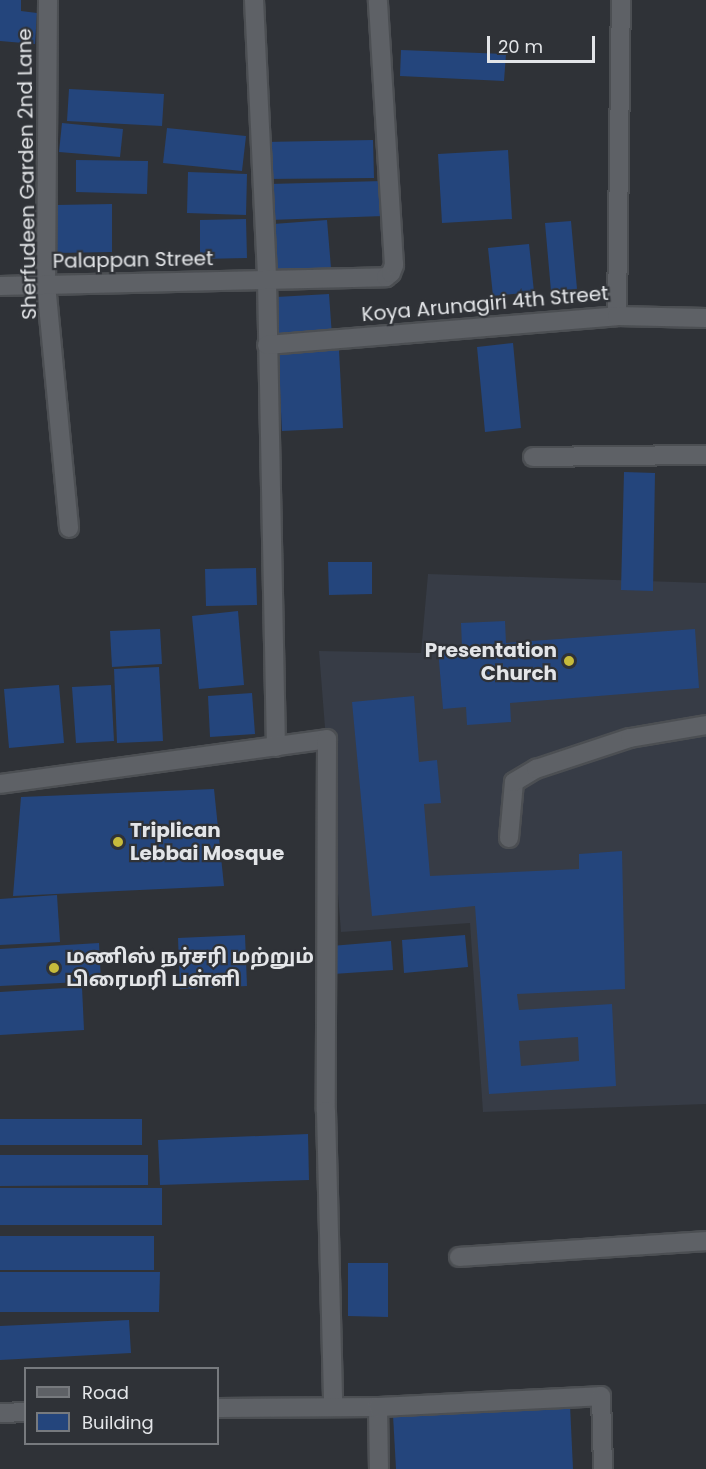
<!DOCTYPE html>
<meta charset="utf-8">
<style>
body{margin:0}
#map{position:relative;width:706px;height:1469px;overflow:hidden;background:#2f3237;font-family:Poppins,"Noto Sans Tamil",sans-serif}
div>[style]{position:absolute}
.built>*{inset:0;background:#373c46}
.building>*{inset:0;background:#24457c}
.roads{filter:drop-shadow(2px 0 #4c4f53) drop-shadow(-2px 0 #4c4f53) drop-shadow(0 2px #4c4f53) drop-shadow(0 -2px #4c4f53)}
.lane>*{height:18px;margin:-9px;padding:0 9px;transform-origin:9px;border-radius:9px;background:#5e6166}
.street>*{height:18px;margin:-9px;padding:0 9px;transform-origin:9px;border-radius:9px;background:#5e6166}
.dots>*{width:16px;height:16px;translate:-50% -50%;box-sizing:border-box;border:3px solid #2f3237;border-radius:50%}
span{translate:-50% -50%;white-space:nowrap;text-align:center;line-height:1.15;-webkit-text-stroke:4.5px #2f3237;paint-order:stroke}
.street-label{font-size:20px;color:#e3e5e8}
.poi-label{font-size:20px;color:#e3e5e8;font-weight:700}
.right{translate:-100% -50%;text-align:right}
.left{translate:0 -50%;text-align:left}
.legend{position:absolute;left:24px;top:1367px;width:195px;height:78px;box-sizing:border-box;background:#2f3237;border:2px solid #777a7e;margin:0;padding:8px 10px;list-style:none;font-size:18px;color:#e3e5e8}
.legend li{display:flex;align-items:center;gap:12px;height:30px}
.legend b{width:30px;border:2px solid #777a7e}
.scale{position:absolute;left:487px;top:36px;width:108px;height:27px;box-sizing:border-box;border:3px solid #e3e5e8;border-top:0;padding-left:8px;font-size:18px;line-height:21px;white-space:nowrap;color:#e3e5e8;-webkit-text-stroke:4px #2f3237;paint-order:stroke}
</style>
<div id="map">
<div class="built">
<i style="clip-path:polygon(428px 574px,706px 583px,706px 1104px,483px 1112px,470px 923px,341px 932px,319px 651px,421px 653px)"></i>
</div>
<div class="building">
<i style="clip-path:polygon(0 0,21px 0,21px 11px,37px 13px,35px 44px,0 41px)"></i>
<i style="clip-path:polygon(401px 50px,506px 54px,504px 81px,400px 76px)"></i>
<i style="clip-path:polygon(69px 89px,164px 94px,162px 126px,67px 121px)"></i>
<i style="clip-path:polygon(62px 123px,123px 129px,120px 157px,59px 152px)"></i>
<i style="clip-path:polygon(167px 128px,246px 136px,242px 171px,163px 163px)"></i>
<i style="clip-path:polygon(373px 140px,374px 178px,263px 179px,263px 142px)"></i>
<i style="clip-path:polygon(508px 150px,512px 219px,442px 223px,438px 154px)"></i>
<i style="clip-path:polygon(76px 160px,148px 161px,147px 194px,76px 192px)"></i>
<i style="clip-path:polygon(188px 172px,247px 174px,246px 215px,187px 213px)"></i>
<i style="clip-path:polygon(383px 181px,384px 216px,269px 220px,269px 184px)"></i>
<i style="clip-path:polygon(112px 204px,112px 252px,56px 253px,56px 205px)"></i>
<i style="clip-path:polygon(246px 219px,247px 258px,200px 259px,200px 220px)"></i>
<i style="clip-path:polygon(327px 220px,331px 268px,277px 272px,273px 224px)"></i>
<i style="clip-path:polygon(571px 221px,577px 289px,551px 291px,545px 223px)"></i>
<i style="clip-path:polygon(529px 244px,534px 292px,493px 296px,488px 248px)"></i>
<i style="clip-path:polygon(329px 294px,332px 336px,279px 339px,276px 297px)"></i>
<i style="clip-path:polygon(513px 343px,521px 428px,485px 432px,477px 347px)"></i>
<i style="clip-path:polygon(339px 350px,343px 428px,282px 431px,278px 354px)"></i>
<i style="clip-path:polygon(624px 472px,655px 473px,653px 591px,621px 590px)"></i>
<i style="clip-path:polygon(328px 562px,372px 562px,372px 594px,329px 595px)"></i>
<i style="clip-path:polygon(256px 568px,257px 605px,206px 606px,205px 569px)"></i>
<i style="clip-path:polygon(238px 611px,244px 685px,199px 689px,192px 616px)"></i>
<i style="clip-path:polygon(505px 621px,506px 643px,695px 629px,699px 688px,510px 703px,511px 722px,467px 725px,466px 707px,443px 709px,438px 649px,462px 647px,461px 623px)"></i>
<i style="clip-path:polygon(160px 629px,162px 664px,112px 667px,110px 631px)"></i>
<i style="clip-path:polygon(159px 667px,163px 741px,117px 743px,114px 669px)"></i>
<i style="clip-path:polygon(59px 685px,64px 743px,9px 748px,4px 689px)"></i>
<i style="clip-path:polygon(111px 685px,114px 741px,76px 743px,72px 687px)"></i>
<i style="clip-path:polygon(252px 693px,255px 734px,210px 737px,208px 696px)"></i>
<i style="clip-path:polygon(evenodd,414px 696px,419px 762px,437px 760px,441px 803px,424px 804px,430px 876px,579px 869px,579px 854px,622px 851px,625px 989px,517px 994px,519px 1010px,612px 1004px,616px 1086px,489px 1094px,475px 906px,372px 916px,352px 702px,414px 696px,578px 1037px,579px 1061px,521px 1066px,519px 1041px,578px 1037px)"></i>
<i style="clip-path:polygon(214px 789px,224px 886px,13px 896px,21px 797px)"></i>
<i style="clip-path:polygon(57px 895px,60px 942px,0 945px,0 899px)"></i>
<i style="clip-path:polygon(245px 935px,247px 986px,180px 989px,178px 938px)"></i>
<i style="clip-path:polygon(465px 935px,468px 967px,404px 973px,402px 940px)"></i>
<i style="clip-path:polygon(391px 941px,393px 970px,333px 974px,331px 946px)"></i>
<i style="clip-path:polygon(99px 943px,101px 981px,0 986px,0 949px)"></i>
<i style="clip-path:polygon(82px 987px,84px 1030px,0 1035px,0 992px)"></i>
<i style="clip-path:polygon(0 1119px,142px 1119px,142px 1145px,0 1145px)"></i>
<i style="clip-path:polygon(308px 1134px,309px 1180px,160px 1185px,158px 1140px)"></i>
<i style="clip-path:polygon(0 1155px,148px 1155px,148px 1185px,0 1186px)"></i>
<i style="clip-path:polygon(0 1188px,162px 1188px,162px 1225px,0 1225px)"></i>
<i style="clip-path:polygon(0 1236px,154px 1236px,154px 1270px,0 1270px)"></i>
<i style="clip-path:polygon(348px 1263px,388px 1263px,388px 1317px,348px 1316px)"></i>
<i style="clip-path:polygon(0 1272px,160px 1272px,159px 1312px,0 1312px)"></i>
<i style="clip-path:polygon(129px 1320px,131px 1353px,0 1360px,0 1326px)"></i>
<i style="clip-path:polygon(570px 1405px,573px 1469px,396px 1469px,393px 1415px)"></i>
</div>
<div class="roads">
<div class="lane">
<i style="left:509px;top:838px;width:56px;rotate:-84.9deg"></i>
<i style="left:514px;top:782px;width:26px;rotate:-31deg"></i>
<i style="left:536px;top:769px;width:99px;rotate:-18.3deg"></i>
<i style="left:630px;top:738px;width:77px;rotate:-9.7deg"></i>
</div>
<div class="street">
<i style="left:48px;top:0;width:284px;rotate:90.4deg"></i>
<i style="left:46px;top:284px;width:245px;rotate:84.6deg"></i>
<i style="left:254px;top:0;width:280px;rotate:87.3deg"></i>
<i style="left:267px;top:280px;width:467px;rotate:88.9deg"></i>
<i style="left:0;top:286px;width:386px;rotate:-1.3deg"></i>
<i style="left:386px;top:277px;width:6px;rotate:-39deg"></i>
<i style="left:391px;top:273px;width:9px;rotate:-69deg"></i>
<i style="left:394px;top:265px;width:265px;rotate:-93.5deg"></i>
<i style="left:617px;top:316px;width:316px;rotate:-89.3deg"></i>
<i style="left:267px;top:345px;width:351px;rotate:-4.7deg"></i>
<i style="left:617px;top:316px;width:89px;rotate:1.3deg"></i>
<i style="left:533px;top:457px;width:173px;rotate:-0.7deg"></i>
<i style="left:0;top:784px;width:330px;rotate:-7.8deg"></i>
<i style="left:327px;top:739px;width:372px;rotate:90.2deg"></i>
<i style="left:326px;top:1111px;width:294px;rotate:88.6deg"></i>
<i style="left:459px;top:1257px;width:248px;rotate:-3.7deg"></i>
<i style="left:378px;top:1407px;width:62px;rotate:89.1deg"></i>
<i style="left:218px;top:1408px;width:160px;rotate:-0.4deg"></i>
<i style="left:378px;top:1407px;width:223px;rotate:-2.8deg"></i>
<i style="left:601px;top:1396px;width:73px;rotate:88.4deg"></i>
<i style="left:0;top:1413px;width:26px;rotate:-2deg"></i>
</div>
</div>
<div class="dots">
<i style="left:569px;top:661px;background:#c6bb3c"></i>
<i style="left:118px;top:842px;background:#c6bb3c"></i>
<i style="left:54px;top:968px;background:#c6bb3c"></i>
</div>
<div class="street-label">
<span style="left:27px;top:174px;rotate:-91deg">Sherfudeen Garden 2nd Lane</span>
<span style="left:133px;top:260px;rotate:-1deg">Palappan Street</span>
<span style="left:485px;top:304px;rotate:-5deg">Koya Arunagiri 4th Street</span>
</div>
<div class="poi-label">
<span class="right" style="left:557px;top:662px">Presentation<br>Church</span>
<span class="left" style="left:130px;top:842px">Triplican<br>Lebbai Mosque</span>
<span class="left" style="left:66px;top:968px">மணிஸ் நர்சரி மற்றும்<br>பிரைமரி பள்ளி</span>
</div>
<ul class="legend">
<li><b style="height:8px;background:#5e6166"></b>Road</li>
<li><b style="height:16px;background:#24457c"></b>Building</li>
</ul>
<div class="scale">20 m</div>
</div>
